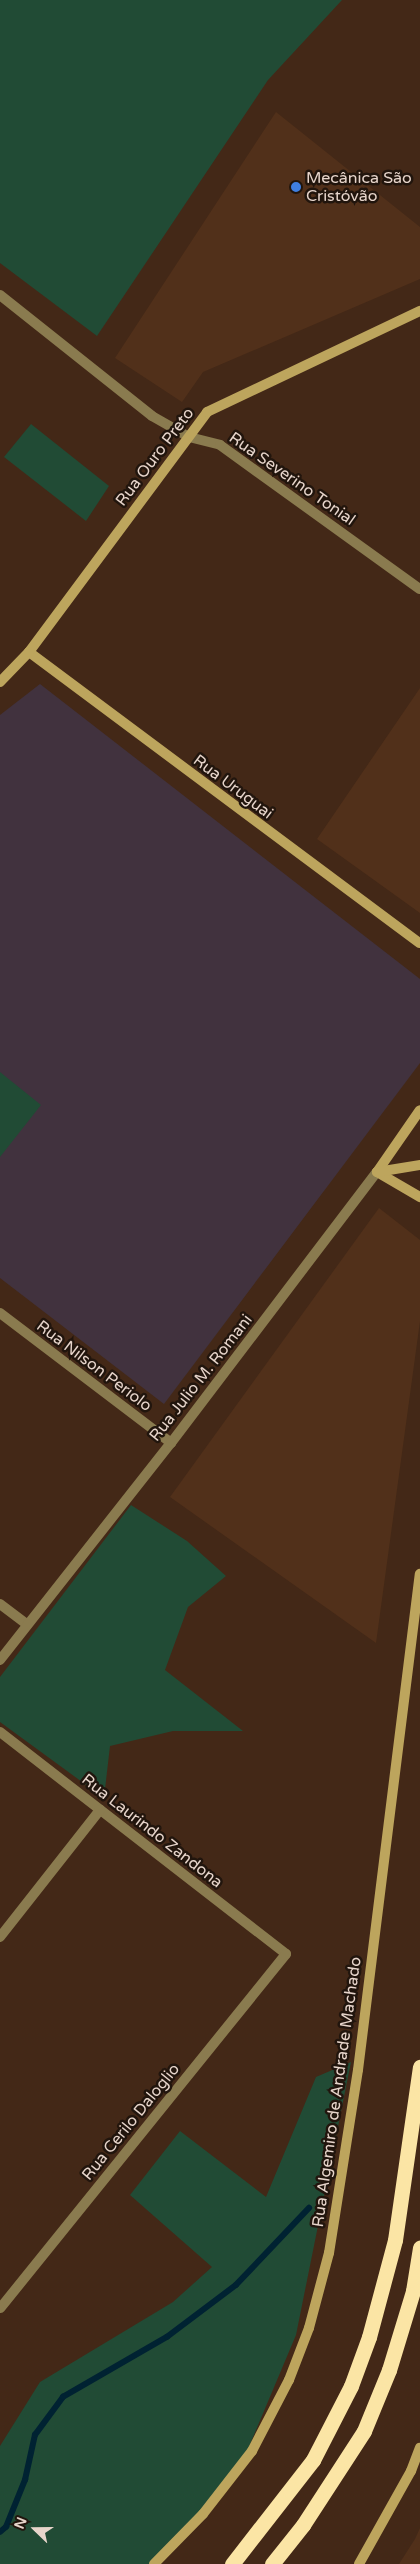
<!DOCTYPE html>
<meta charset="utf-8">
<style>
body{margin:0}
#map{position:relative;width:420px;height:2564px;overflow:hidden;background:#432817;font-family:"Varela Round",sans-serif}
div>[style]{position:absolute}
.built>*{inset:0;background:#51301a}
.industrial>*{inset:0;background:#41323e}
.green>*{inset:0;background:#214b35}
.stream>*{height:5.5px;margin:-2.75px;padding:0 2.75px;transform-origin:2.75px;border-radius:2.75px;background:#002232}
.street>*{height:10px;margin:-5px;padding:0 5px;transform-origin:5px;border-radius:5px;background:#8a7b4f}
.secondary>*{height:10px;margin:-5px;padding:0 5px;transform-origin:5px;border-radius:5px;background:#bda55d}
.highway>*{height:15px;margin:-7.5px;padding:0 7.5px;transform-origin:7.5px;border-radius:7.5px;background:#fbe5a5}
.dots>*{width:14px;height:14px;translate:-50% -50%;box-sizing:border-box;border:2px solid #21150d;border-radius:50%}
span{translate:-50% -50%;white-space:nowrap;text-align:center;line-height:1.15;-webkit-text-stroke:5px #21150d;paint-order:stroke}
.poi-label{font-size:16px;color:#e7d5cb}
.left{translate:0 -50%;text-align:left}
.street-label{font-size:16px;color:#e7d5cb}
.north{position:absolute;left:10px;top:2504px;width:50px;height:50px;-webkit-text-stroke:4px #21150d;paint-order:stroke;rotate:292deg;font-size:14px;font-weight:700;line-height:20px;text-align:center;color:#e7d5cb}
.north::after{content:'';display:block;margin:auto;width:18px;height:22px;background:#e7d5cb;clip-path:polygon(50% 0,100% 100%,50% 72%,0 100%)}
</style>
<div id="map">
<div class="built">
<i style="clip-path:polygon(276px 112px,420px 227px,420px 279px,203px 372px,182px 402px,115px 358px)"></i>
<i style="clip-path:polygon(420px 688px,420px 913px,317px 839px)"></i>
<i style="clip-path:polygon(379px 1208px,420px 1240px,420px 1321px,376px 1643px,170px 1497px)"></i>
<i style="clip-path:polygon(420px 2528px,420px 2564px,399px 2564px,415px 2539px)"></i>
</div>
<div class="industrial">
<i style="clip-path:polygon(40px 684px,420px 979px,420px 1063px,164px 1404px,0 1278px,0 715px)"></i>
</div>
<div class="green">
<i style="clip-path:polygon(0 0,342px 0,268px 80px,97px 336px,0 263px)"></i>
<i style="clip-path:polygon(31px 424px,109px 486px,86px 521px,4px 457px)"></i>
<i style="clip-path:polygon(0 1072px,41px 1105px,0 1157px)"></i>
<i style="clip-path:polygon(131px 1505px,187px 1541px,226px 1576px,188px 1607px,165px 1670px,243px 1731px,173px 1731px,110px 1746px,104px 1798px,0 1722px,0 1677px)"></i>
<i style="clip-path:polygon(351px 2062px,296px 2335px,248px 2449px,200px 2512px,150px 2564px,0 2564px,0 2446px,40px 2382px,173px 2302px,212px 2267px,130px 2195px,180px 2131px,266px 2197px,316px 2077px)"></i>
</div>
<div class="stream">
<i style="left:0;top:2532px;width:8px;rotate:-40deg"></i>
<i style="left:6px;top:2527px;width:51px;rotate:-68deg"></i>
<i style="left:25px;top:2480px;width:46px;rotate:-77.5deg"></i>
<i style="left:35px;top:2435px;width:47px;rotate:-53.6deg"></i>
<i style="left:63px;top:2397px;width:120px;rotate:-30deg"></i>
<i style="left:167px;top:2337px;width:86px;rotate:-37deg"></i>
<i style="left:236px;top:2285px;width:106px;rotate:-46.5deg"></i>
</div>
<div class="street">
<i style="left:0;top:295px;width:194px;rotate:38.5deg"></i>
<i style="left:152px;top:416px;width:43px;rotate:29.6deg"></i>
<i style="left:189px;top:437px;width:32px;rotate:14deg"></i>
<i style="left:220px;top:445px;width:246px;rotate:35.8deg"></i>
<i style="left:0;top:1313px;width:215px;rotate:37.2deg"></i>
<i style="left:0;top:1604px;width:34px;rotate:37deg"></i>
<i style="left:0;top:1660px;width:276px;rotate:-51.8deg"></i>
<i style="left:171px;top:1443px;width:340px;rotate:-52.8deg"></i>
<i style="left:0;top:1732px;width:362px;rotate:37.8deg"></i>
<i style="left:286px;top:1954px;width:455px;rotate:128.9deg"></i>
<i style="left:0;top:1937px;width:162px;rotate:-51.8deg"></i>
</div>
<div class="secondary">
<i style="left:29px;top:652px;width:487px;rotate:36.7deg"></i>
<i style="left:0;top:682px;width:42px;rotate:-46deg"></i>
<i style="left:29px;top:652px;width:299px;rotate:-53.4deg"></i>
<i style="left:207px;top:412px;width:236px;rotate:-25.4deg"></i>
<i style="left:377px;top:1172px;width:75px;rotate:-55.3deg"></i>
<i style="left:377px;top:1172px;width:50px;rotate:30.2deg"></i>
<i style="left:377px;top:1172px;width:44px;rotate:-9.2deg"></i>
<i style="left:154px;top:2564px;width:70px;rotate:-45.6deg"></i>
<i style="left:203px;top:2514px;width:80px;rotate:-52.1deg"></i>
<i style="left:252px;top:2451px;width:80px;rotate:-62.5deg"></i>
<i style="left:289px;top:2380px;width:56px;rotate:-69deg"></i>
<i style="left:309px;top:2328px;width:78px;rotate:-75.1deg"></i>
<i style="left:329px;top:2253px;width:185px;rotate:-81deg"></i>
<i style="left:358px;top:2070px;width:500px;rotate:-82.9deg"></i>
<i style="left:359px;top:2564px;width:107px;rotate:-60.8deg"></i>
<i style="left:411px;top:2471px;width:25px;rotate:-69deg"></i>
</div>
<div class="highway">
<i style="left:232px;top:2564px;width:132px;rotate:-52.1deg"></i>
<i style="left:313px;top:2460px;width:83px;rotate:-62.8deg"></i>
<i style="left:351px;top:2386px;width:52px;rotate:-69.8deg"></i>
<i style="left:369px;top:2337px;width:100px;rotate:-75deg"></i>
<i style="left:395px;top:2240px;width:175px;rotate:-81.8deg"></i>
<i style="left:272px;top:2564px;width:50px;rotate:-51.5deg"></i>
<i style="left:303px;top:2525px;width:112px;rotate:-57deg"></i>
<i style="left:364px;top:2431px;width:66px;rotate:-67.7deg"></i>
<i style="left:389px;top:2370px;width:83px;rotate:-73.1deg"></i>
<i style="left:413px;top:2291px;width:44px;rotate:-80.8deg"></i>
</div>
<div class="dots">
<i style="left:296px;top:187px;background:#3f7fe0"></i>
</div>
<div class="poi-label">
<span class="left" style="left:306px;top:187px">Mecânica São<br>Cristóvão</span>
</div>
<div class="street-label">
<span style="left:155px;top:457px;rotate:-53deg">Rua Ouro Preto</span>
<span style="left:292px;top:479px;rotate:35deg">Rua Severino Tonial</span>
<span style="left:233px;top:787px;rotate:37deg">Rua Uruguai</span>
<span style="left:94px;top:1366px;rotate:37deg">Rua Nilson Periolo</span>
<span style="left:201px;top:1378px;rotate:-52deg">Rua Julio M. Romani</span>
<span style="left:152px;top:1831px;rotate:38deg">Rua Laurindo Zandona</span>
<span style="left:337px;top:2092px;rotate:-82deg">Rua Algemiro de Andrade Machado</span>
<span style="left:131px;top:2122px;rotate:-51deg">Rua Cerilo Daloglio</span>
</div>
<div class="north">N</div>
</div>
